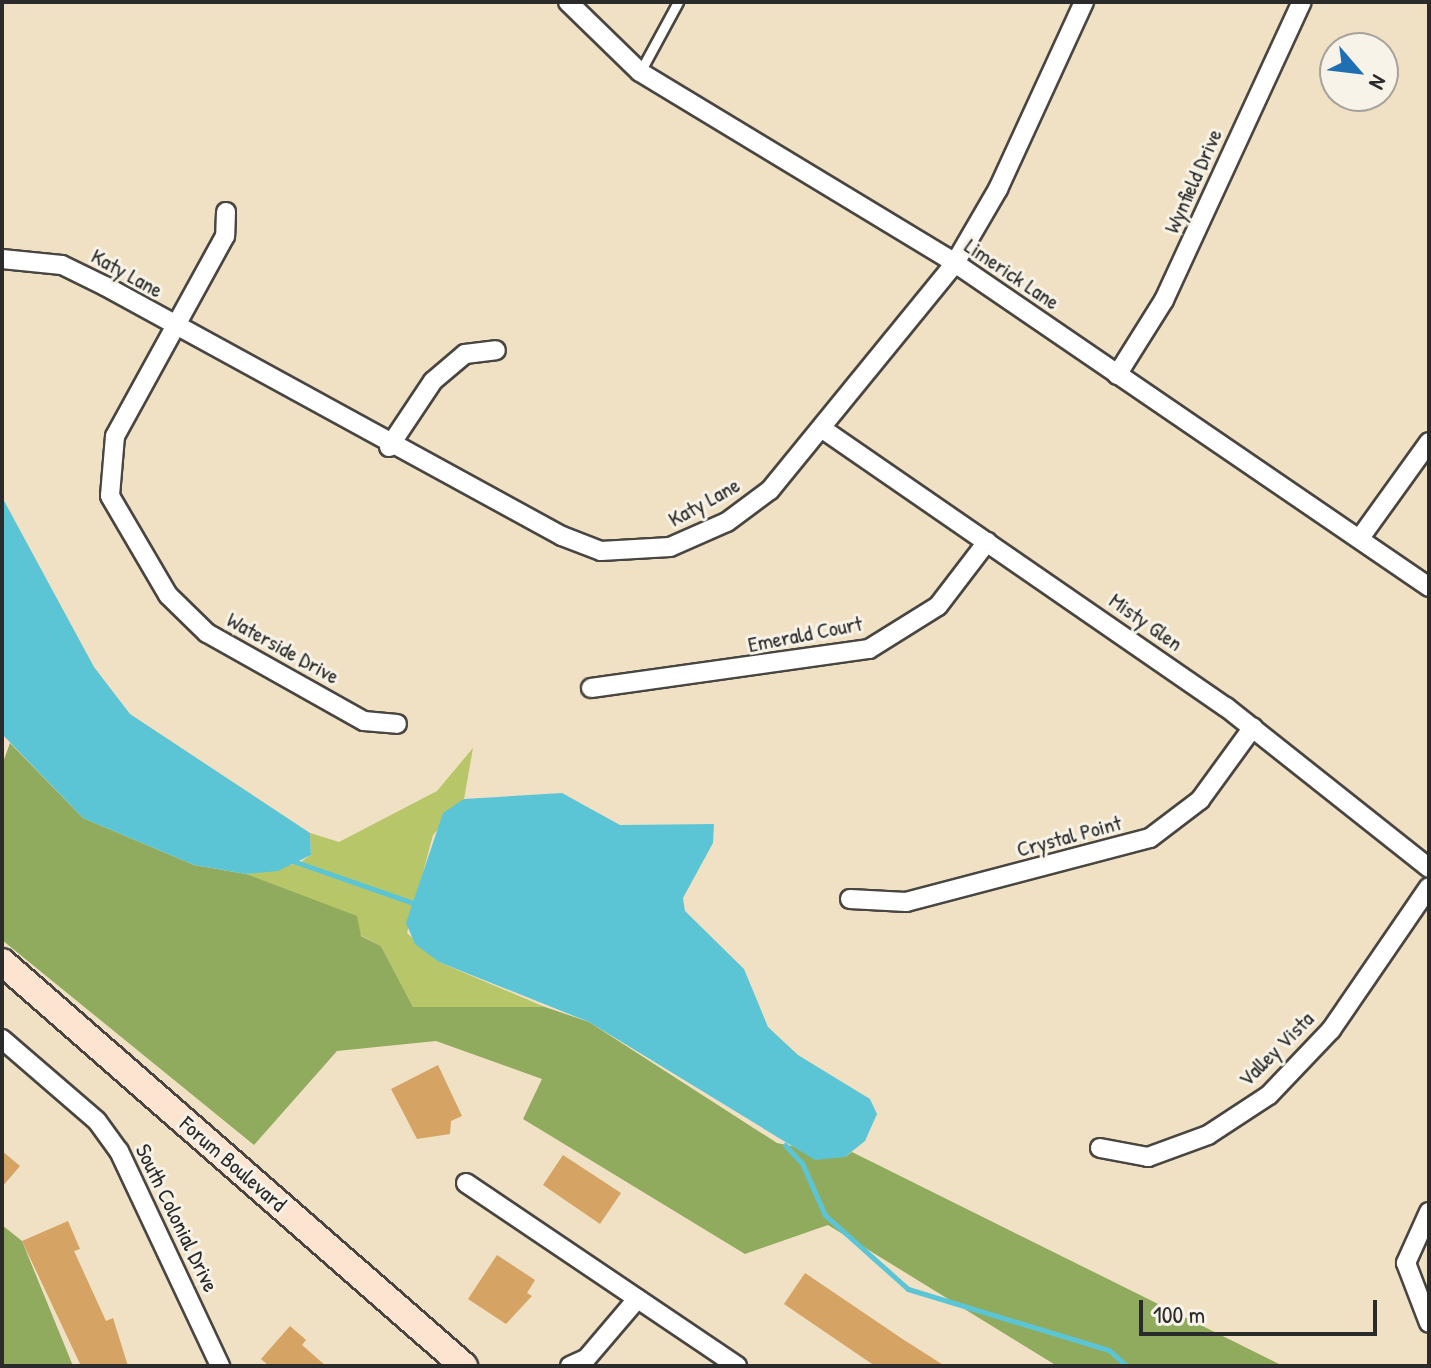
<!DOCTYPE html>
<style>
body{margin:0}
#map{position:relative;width:1431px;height:1368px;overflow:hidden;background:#f1e1c4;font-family:"Patrick Hand",sans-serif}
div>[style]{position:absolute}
.green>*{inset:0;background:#b6c669}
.forest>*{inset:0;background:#90ab5d}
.water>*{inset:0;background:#5bc5d6}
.stream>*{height:5px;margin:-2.5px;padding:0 2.5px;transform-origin:2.5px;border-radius:2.5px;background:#5bc5d6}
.building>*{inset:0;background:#d5a363}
.roads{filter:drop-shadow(2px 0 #494642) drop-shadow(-2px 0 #494642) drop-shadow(0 2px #494642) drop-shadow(0 -2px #494642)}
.lane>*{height:9px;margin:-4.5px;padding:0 4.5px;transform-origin:4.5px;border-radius:4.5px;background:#fff}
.street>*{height:18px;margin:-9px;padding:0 9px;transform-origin:9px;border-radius:9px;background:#fff}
.secondary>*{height:26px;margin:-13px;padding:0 13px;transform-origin:13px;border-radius:13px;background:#fde4d1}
span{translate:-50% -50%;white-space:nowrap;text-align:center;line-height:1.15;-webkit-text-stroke:6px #f7f3e8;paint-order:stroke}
.street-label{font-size:22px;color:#2b2b2b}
.frame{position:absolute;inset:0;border:4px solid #2b2b2b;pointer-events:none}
.north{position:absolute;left:1319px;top:32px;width:80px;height:80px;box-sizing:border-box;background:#f7f3e8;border:2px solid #a5a39c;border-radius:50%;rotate:118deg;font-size:22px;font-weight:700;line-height:32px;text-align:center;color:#2b2b2b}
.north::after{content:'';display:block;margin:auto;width:28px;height:36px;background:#1f6fb2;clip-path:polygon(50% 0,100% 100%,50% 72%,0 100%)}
.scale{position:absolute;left:1139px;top:1300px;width:238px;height:36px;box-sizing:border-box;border:4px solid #2b2b2b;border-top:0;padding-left:10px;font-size:24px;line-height:28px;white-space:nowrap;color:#2b2b2b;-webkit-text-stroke:6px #f7f3e8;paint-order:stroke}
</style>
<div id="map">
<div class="green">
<i style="clip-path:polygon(473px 748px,464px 799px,433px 835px,407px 933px,439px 962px,545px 1007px,413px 1007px,381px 946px,246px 874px,299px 863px,311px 855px,310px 833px,339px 842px,437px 791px)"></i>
</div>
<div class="forest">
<i style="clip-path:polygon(10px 743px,83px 818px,194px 865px,246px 874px,357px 916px,361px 936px,381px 946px,413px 1007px,545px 1007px,589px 1022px,777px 1143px,845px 1157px,852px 1152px,1283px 1366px,1057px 1366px,828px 1225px,745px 1254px,523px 1119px,542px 1079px,436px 1041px,337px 1051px,254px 1145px,2px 940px,2px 765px)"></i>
<i style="clip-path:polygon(2px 1225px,22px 1241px,73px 1366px,2px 1366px)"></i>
</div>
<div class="water">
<i style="clip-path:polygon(2px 497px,94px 667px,130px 714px,310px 833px,311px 855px,278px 871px,246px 874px,194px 865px,83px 818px,2px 734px)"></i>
<i style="clip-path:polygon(562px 793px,620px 825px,714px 824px,713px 843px,683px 898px,685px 911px,744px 969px,768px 1027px,798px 1055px,870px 1099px,877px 1114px,865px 1141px,845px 1157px,815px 1160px,589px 1022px,439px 962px,415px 944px,406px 923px,443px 813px,464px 799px)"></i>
</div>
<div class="stream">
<i style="left:293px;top:861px;width:130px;rotate:19.3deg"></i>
<i style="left:785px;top:1145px;width:25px;rotate:47deg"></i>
<i style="left:802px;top:1163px;width:57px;rotate:66.1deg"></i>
<i style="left:825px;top:1215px;width:111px;rotate:41.7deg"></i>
<i style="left:908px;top:1289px;width:210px;rotate:16.9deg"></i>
<i style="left:1109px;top:1350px;width:24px;rotate:42deg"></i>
</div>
<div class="building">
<i style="clip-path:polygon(438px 1065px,462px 1116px,451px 1121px,450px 1134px,417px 1139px,391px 1089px)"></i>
<i style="clip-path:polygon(2px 1151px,20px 1166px,2px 1187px)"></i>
<i style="clip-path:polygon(563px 1155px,621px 1193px,600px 1224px,543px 1185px)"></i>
<i style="clip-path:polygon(68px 1221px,80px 1249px,74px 1251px,106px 1321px,113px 1318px,128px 1366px,81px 1366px,22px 1241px)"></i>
<i style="clip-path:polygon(497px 1255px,535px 1280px,527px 1293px,532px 1296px,506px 1324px,468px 1299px)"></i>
<i style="clip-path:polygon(805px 1273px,904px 1340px,945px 1366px,875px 1366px,784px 1304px)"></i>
<i style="clip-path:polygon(290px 1326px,306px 1340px,302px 1345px,326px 1366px,269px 1366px,261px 1359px)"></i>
</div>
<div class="roads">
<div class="lane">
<i style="left:640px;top:72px;width:80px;rotate:-61.5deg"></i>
</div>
<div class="street">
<i style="left:568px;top:2px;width:100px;rotate:44.2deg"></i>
<i style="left:640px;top:72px;width:368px;rotate:31.2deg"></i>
<i style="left:955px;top:263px;width:574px;rotate:34.35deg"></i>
<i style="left:226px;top:212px;width:24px;rotate:92deg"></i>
<i style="left:225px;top:236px;width:228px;rotate:118.8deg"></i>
<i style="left:115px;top:436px;width:60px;rotate:94.8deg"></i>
<i style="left:110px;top:496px;width:115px;rotate:59.6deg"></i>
<i style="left:168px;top:595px;width:54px;rotate:44.3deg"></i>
<i style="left:207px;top:633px;width:180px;rotate:29.3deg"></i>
<i style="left:364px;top:721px;width:33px;rotate:5deg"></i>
<i style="left:2px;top:259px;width:60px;rotate:5.7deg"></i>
<i style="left:62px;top:265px;width:48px;rotate:26deg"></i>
<i style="left:105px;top:286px;width:521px;rotate:28.68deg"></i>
<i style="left:562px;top:536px;width:42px;rotate:21deg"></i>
<i style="left:601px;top:551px;width:69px;rotate:-3.3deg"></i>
<i style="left:670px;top:547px;width:62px;rotate:-23.7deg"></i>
<i style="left:727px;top:522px;width:54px;rotate:-36.7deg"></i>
<i style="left:770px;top:490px;width:293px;rotate:-50.8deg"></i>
<i style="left:955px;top:263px;width:86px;rotate:-59.8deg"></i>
<i style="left:998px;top:189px;width:206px;rotate:-65.3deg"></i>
<i style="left:1117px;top:375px;width:89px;rotate:-57.9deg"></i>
<i style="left:1164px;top:300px;width:328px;rotate:-65.2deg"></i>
<i style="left:824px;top:430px;width:488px;rotate:34.6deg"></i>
<i style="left:1226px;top:707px;width:259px;rotate:38.4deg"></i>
<i style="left:389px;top:447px;width:79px;rotate:-56.3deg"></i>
<i style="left:433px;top:381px;width:42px;rotate:-40.2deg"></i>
<i style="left:465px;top:354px;width:31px;rotate:-7deg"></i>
<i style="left:1360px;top:538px;width:118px;rotate:-54.3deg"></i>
<i style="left:591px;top:688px;width:281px;rotate:-8deg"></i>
<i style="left:869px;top:649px;width:81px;rotate:-31.9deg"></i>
<i style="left:938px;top:606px;width:81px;rotate:-52.6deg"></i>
<i style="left:850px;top:899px;width:56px;rotate:3.1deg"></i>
<i style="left:906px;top:902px;width:252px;rotate:-14.7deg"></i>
<i style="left:1150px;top:838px;width:63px;rotate:-37.2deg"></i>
<i style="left:1200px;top:800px;width:90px;rotate:-54deg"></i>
<i style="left:2px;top:1039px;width:125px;rotate:40.8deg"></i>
<i style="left:97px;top:1121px;width:37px;rotate:54deg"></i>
<i style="left:119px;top:1151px;width:238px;rotate:64.8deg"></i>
<i style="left:1100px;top:1148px;width:49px;rotate:10.6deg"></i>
<i style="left:1148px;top:1157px;width:64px;rotate:-20.1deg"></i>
<i style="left:1208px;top:1135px;width:73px;rotate:-33.3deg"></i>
<i style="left:1269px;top:1095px;width:90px;rotate:-46.4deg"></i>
<i style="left:1331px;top:1030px;width:173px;rotate:-55.6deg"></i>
<i style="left:466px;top:1183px;width:327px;rotate:34deg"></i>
<i style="left:1429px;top:1212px;width:56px;rotate:114.3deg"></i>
<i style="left:1406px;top:1263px;width:64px;rotate:69deg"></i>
<i style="left:570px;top:1366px;width:17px;rotate:-24deg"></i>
<i style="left:586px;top:1359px;width:79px;rotate:-49.6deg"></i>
</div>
<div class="secondary">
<i style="left:2px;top:962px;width:614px;rotate:41.17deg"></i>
</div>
</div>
<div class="street-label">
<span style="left:1193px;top:181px;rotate:-66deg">Wynfield Drive</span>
<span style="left:127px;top:273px;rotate:29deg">Katy Lane</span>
<span style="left:1012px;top:274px;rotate:34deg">Limerick Lane</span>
<span style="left:704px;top:502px;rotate:-29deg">Katy Lane</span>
<span style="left:1146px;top:622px;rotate:35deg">Misty Glen</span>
<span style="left:805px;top:634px;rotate:-11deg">Emerald Court</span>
<span style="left:283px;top:648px;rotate:29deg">Waterside Drive</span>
<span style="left:1069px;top:836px;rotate:-15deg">Crystal Point</span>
<span style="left:1276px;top:1049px;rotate:-45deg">Valley Vista</span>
<span style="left:233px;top:1164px;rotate:41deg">Forum Boulevard</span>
<span style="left:177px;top:1218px;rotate:64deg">South Colonial Drive</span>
</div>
<div class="frame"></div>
<div class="north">N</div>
<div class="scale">100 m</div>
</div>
